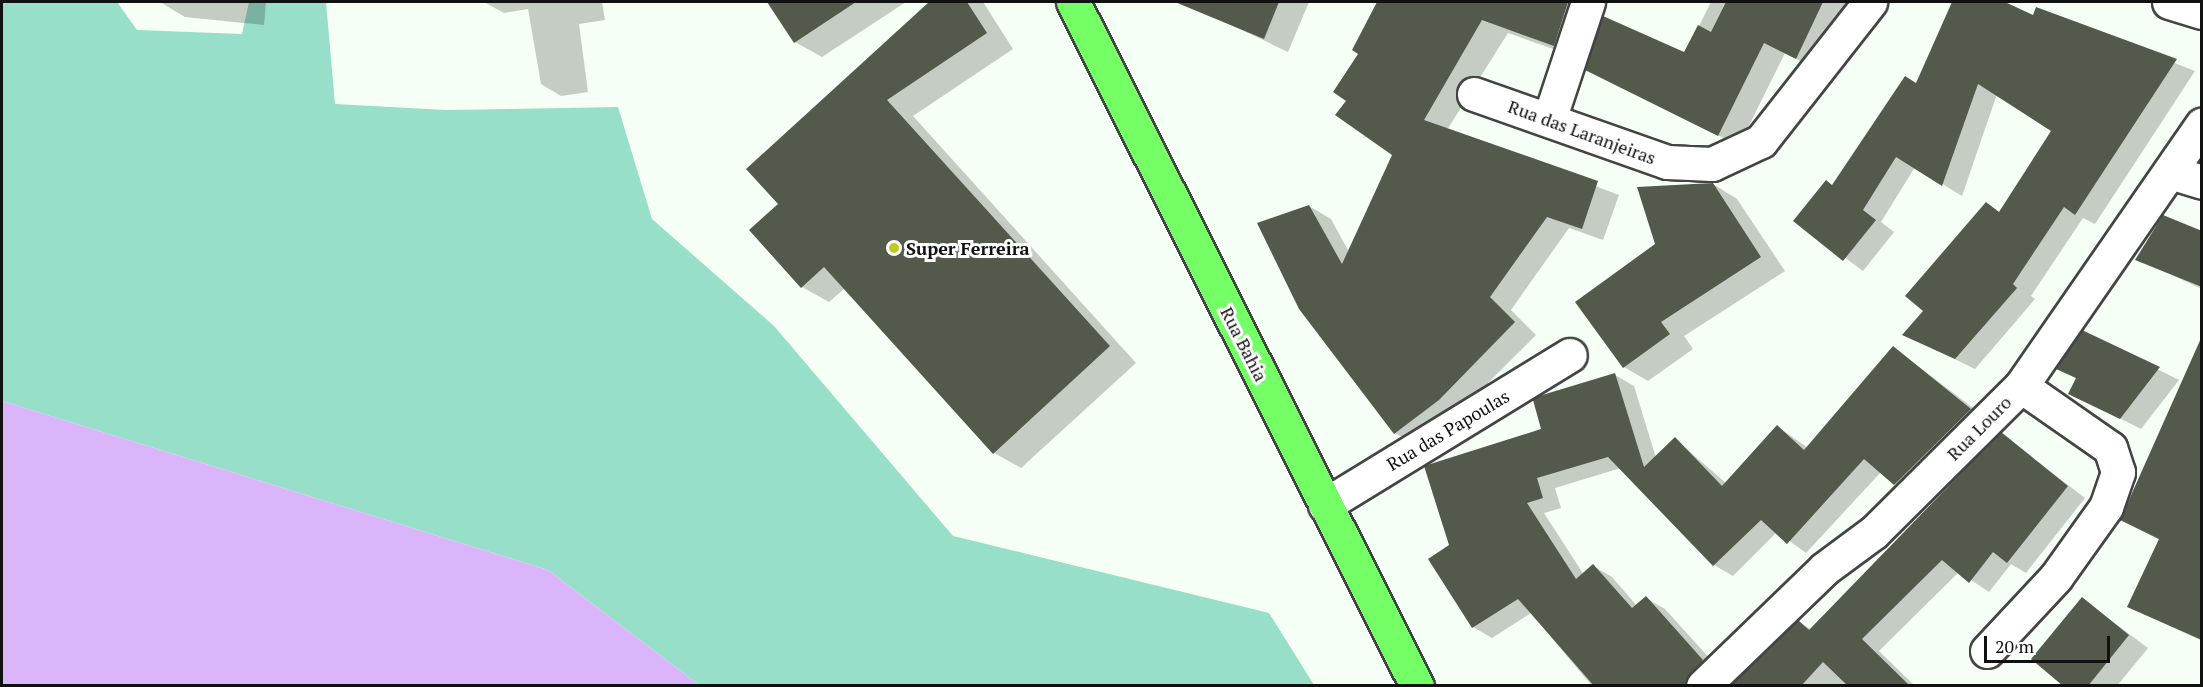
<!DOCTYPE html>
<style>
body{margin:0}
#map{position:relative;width:2203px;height:687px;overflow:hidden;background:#f5fff5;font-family:"PT Serif",serif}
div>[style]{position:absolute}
.forest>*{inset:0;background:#98dfca}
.water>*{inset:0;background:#dab5fa}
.shadow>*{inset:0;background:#0003}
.building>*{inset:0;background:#535a4c}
.roads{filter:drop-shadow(2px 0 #444) drop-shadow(-2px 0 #444) drop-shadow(0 2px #444) drop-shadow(0 -2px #444)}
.minor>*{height:33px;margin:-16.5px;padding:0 16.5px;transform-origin:16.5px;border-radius:16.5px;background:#fff}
.major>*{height:33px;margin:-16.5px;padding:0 16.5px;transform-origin:16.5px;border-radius:16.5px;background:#73ff65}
.dots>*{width:16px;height:16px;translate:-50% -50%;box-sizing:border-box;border:3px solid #fff;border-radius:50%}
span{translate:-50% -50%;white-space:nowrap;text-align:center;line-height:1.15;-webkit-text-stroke:6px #fff;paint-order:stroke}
.street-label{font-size:18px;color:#111}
.poi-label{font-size:18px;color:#111;font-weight:700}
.left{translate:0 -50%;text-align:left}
.frame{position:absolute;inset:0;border:3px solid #111;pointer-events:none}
.scale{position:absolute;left:1984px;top:636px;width:126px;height:27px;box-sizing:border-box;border:3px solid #111;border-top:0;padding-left:8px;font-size:18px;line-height:21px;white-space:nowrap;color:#111;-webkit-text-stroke:4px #fff;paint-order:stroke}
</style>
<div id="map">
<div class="forest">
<i style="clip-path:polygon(2px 2px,117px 2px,137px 30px,242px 34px,249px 2px,326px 2px,335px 104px,446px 110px,618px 107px,652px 219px,774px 326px,953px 536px,1269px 613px,1314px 685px,699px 685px,548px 570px,2px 401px)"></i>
</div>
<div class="water">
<i style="clip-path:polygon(2px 401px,548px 570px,699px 685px,2px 685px)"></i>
</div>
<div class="shadow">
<i style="clip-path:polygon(160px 2px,266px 2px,264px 25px,185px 17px)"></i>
<i style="clip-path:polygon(484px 2px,602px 2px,605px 20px,579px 24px,588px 92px,561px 96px,541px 84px,528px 9px,504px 13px)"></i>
<i style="clip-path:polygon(769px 2px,906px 2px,822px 57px,795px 42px)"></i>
<i style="clip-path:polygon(932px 2px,983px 2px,1013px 49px,913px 116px,1136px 363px,1021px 468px,994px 453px,845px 288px,829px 302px,802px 287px,780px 204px,748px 169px)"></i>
<i style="clip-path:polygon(1229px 2px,1309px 2px,1288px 52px,1221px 20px)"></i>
<i style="clip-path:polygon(1378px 2px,1566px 2px,1590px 15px,1576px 57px,1508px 33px,1447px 130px,1619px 195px,1603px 240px,1569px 228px,1511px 310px,1536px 335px,1451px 420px,1417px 446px,1395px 433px,1309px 206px,1331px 219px,1349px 252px,1394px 155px,1348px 100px,1359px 54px,1354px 50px)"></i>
<i style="clip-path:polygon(1711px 2px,1849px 2px,1816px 69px,1785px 53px,1739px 146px,1587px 69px,1685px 54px)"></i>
<i style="clip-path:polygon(1954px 2px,2001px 2px,2034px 17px,2037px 9px,2195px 71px,2095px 224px,2083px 218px,2031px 296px,2035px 299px,1975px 369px,1905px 335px,1925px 311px,1986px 204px,2001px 213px,2053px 130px,1997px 94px,1962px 196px,1915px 167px,1881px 222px,1894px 232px,1863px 271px,1795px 221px,1833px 186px,1917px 84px)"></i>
<i style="clip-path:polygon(1713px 184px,1737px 199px,1785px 271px,1684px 336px,1693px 349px,1648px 381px,1624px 367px,1656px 245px)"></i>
<i style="clip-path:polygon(2202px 233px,2202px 289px,2137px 259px)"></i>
<i style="clip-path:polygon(2083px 332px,2179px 380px,2141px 429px,2070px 393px,2077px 379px,2058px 368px)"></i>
<i style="clip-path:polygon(2202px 340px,2202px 641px,2129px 607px,2160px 540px,2122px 520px)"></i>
<i style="clip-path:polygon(1894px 348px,1989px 420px,1914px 495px,1881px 472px,1806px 553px,1777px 532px,1733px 576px,1714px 565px,1621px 468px,1555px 488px,1561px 508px,1544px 513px,1584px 575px,1593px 566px,1612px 577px,1637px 606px,1646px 598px,1665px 609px,1721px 671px,1709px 686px,1592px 686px,1531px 613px,1492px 638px,1473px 627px,1450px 546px,1543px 430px,1615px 375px,1634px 386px,1656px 458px,1675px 439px,1726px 483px,1778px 427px,1808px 448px)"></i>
<i style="clip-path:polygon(2001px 434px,2085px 498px,2026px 573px,2011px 564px,1989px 592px,1959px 572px,1879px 651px,1915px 686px,1733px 686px,1799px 622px,1812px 630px)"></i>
<i style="clip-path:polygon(2082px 599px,2148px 648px,2117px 686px,2065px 686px)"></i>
</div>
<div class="building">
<i style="clip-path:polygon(767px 2px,856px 2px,794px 43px)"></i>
<i style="clip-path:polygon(929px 2px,967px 2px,987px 33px,887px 100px,1110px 346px,993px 454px,824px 267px,801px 288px,749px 230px,778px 204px,746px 169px)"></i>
<i style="clip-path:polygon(1175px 2px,1279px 2px,1264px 39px)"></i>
<i style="clip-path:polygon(1377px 2px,1568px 2px,1554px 46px,1482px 20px,1424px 120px,1598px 181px,1582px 229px,1547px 217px,1490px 297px,1515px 322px,1439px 400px,1394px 434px,1299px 309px,1257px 223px,1309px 205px,1342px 264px,1392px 155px,1335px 115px,1346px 101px,1333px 92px,1358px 54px,1352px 50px)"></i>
<i style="clip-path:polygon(1726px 2px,1823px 2px,1796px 59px,1764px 43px,1718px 136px,1585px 70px,1603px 16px,1684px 52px,1698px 25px,1711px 32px)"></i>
<i style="clip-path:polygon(1952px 2px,2005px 2px,2033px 15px,2036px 7px,2177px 59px,2075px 215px,2064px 207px,2013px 284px,2017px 288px,1955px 359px,1902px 335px,1923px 311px,1905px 296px,1986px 202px,1999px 212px,2051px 131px,1978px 84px,1942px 186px,1896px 157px,1863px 210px,1876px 220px,1843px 261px,1793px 221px,1826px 180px,1832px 185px,1905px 76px,1916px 83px)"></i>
<i style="clip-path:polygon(1713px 183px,1761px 257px,1661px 322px,1670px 334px,1623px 368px,1575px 302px,1655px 244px,1637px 187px)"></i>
<i style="clip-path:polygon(2163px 215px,2202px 231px,2202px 287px,2135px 260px)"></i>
<i style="clip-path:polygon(2082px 330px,2160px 367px,2120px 419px,2068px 394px,2076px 378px,2056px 369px)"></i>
<i style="clip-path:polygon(2202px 336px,2202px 640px,2127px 607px,2159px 539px,2120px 520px)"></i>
<i style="clip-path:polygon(1893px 346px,1971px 409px,1894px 485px,1864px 459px,1787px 544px,1761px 520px,1713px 566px,1608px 457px,1537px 478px,1543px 498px,1527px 503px,1576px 579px,1593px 564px,1632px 608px,1646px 596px,1703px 660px,1685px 686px,1594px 686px,1518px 599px,1472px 628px,1428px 559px,1449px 545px,1424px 466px,1541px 429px,1533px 400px,1539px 396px,1615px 373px,1644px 467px,1675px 437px,1722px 486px,1777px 425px,1804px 450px)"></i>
<i style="clip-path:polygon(2001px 432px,2068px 486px,2007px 563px,1993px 552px,1969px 583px,1942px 560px,1862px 639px,1910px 686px,1848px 686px,1823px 662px,1801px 686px,1730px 686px,1798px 620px,1809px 630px)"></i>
<i style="clip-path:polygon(2082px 597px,2129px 635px,2088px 686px,2063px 686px,2031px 659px)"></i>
</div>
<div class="roads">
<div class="minor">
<i style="left:2169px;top:2px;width:34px;rotate:17deg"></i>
<i style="left:1474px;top:94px;width:205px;rotate:19.4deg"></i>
<i style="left:1667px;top:162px;width:45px;rotate:2.5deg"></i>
<i style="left:1712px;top:164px;width:54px;rotate:-25.1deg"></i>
<i style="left:1761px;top:141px;width:177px;rotate:-51.9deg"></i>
<i style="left:1549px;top:120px;width:124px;rotate:-71.7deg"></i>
<i style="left:2173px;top:173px;width:30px;rotate:17deg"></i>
<i style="left:1325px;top:505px;width:287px;rotate:-31.5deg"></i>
<i style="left:1987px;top:651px;width:101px;rotate:-47deg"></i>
<i style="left:2056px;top:577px;width:86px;rotate:-54.5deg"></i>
<i style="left:2106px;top:507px;width:37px;rotate:-71deg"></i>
<i style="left:2118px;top:472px;width:25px;rotate:-108deg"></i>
<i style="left:2110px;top:448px;width:108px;rotate:-145.1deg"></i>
<i style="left:1703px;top:686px;width:168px;rotate:-44deg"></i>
<i style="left:1824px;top:569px;width:62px;rotate:-36.5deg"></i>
<i style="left:1874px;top:532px;width:207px;rotate:-44.8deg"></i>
<i style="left:2021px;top:386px;width:318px;rotate:-55.3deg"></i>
</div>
<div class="major">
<i style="left:1073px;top:2px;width:766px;rotate:63.3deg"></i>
</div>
</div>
<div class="dots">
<i style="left:894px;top:248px;background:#bacc1e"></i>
</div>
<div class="street-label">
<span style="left:1582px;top:132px;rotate:20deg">Rua das Laranjeiras</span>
<span style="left:1244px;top:344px;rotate:63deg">Rua Bahia</span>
<span style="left:1979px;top:428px;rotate:-45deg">Rua Louro</span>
<span style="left:1448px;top:430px;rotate:-31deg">Rua das Papoulas</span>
</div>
<div class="poi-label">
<span class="left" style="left:906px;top:248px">Super Ferreira</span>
</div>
<div class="frame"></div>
<div class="scale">20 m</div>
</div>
